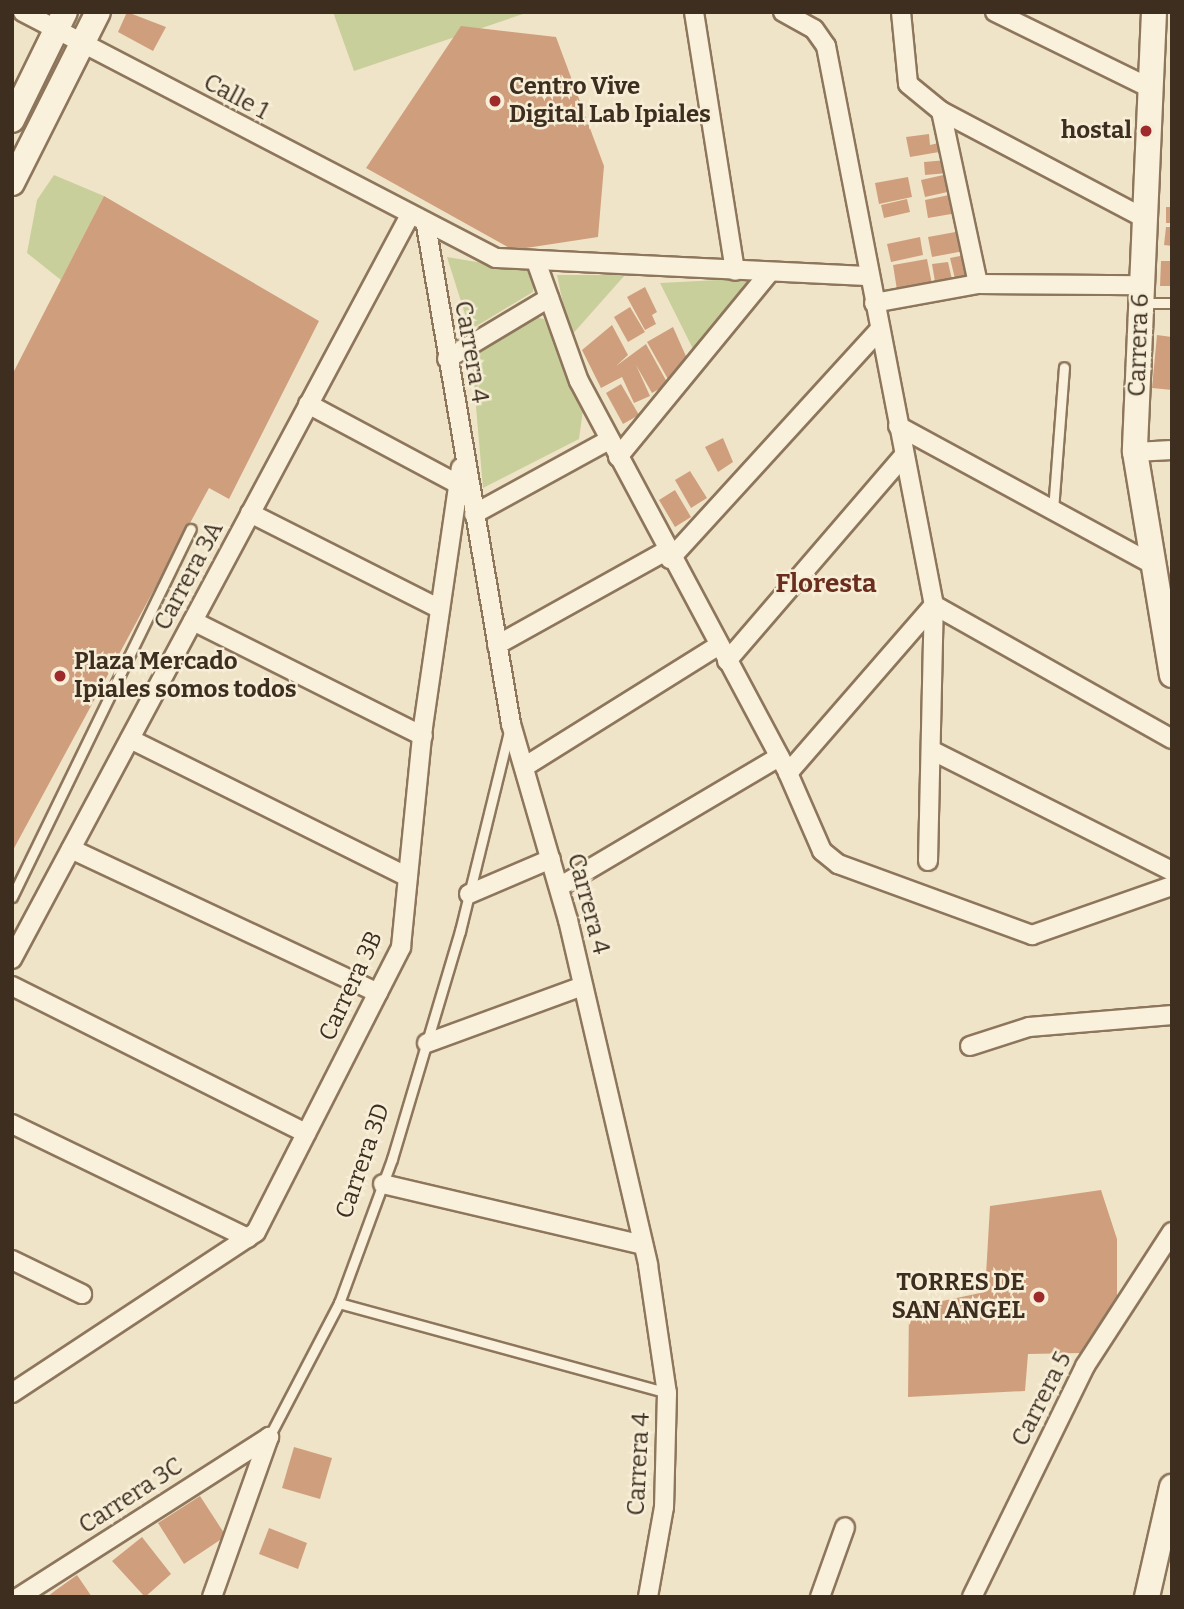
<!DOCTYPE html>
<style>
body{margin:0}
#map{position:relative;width:1184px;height:1609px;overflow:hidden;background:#f0e4c8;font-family:Bitter,serif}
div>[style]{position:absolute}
.green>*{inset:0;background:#c9cf9b}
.building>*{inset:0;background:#cf9f7d}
.roads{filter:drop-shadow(2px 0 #8d765c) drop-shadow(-2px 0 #8d765c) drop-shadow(0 2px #8d765c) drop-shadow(0 -2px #8d765c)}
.lane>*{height:9px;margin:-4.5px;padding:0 4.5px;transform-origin:4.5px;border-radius:4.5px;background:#faf1dc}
.street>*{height:18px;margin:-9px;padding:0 9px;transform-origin:9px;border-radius:9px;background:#faf1dc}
.secondary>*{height:24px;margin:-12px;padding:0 12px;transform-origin:12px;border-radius:12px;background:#faf1dc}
.dots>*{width:19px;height:19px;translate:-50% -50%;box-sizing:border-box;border:4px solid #f7eed8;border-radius:50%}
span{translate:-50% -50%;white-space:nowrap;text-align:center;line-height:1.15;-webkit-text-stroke:5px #f7eed8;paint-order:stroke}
.poi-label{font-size:24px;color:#3d2e20;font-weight:700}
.left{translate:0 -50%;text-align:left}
.right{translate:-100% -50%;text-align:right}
.street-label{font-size:24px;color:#3d2e20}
.neighbourhood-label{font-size:26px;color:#6b2e1e;font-weight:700}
.frame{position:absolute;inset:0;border:14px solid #3d2e20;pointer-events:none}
</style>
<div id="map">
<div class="green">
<i style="clip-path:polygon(333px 12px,529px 12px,354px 71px)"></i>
<i style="clip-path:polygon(54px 175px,104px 196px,61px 280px,27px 253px,37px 200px)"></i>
<i style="clip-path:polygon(447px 257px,536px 272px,533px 292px,470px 330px)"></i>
<i style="clip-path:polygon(557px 275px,625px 275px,570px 337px)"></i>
<i style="clip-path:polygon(756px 278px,694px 351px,660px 283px)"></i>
<i style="clip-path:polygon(529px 316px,544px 319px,583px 410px,579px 439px,483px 488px,471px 349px)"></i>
</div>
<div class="building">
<i style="clip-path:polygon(127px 12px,166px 27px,153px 51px,118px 32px)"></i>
<i style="clip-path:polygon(461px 26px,556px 37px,604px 166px,598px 237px,513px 250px,366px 168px)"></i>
<i style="clip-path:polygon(929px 134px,930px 145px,943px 142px,945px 151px,910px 157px,906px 137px)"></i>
<i style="clip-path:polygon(947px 160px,948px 173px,925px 175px,924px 162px)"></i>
<i style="clip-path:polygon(948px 174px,952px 191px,925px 197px,921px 180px)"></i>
<i style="clip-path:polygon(908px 177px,912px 197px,879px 204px,875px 183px)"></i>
<i style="clip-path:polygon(954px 194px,957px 213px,928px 218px,925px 200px)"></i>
<i style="clip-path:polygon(104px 196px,319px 321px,229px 499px,209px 488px,12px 852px,12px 375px)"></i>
<i style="clip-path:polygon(907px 199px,910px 212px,884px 218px,881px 205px)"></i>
<i style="clip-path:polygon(1166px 207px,1172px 207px,1172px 223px,1166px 223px)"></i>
<i style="clip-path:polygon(1166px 227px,1172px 227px,1172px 246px,1164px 245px)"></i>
<i style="clip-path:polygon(961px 231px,964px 251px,932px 257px,928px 237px)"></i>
<i style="clip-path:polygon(920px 237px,923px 255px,891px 262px,887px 244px)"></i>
<i style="clip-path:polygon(965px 255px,971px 280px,956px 283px,950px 258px)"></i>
<i style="clip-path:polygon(927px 259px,932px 284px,897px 290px,893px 265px)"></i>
<i style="clip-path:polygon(1161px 261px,1172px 261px,1172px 286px,1160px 286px)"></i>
<i style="clip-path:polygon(948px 262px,953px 284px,936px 288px,932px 264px)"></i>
<i style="clip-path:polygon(645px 287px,657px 312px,652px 315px,656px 324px,645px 330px,627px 297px)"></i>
<i style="clip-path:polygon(630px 307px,645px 332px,628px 342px,614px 317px)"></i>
<i style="clip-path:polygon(612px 325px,628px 355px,616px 366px,646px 344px,668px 384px,652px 393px,636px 365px,650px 396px,634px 403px,622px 377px,601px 388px,582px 350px)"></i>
<i style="clip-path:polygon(673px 327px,689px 363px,669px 381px,647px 342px)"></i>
<i style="clip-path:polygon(1157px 335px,1172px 337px,1172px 390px,1152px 388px)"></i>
<i style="clip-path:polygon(621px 384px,639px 415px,623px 424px,606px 393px)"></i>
<i style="clip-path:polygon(723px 438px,733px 462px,718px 472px,705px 447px)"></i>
<i style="clip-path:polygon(690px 471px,707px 498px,691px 508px,675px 480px)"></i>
<i style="clip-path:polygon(675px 490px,691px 517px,675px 527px,659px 500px)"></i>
<i style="clip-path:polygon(1101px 1190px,1117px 1239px,1117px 1303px,1082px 1353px,1028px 1354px,1025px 1391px,908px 1397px,909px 1308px,985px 1292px,990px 1206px)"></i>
<i style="clip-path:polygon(294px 1447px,332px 1458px,320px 1499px,282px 1488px)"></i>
<i style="clip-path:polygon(200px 1496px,226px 1536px,184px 1564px,158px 1523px)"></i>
<i style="clip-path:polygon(269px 1528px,307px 1543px,298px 1569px,259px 1554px)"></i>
<i style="clip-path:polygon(142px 1537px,171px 1574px,145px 1597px,112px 1561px)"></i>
<i style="clip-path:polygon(77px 1575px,92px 1597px,47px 1597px,56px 1590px)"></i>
</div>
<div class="roads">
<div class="lane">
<i style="left:1142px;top:303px;width:30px"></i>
<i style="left:1053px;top:510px;width:143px;rotate:-85.6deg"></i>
<i style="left:12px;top:897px;width:409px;rotate:-64.1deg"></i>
<i style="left:339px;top:1303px;width:340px;rotate:15.3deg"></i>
<i style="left:269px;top:1437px;width:151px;rotate:-62.4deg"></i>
<i style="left:339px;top:1303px;width:153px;rotate:-69.8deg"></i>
<i style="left:392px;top:1159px;width:238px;rotate:-73.4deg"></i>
<i style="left:460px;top:931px;width:205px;rotate:-76.2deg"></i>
</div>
<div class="street">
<i style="left:23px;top:12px;width:533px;rotate:27.48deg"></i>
<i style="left:496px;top:258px;width:372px;rotate:2.8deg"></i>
<i style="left:694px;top:12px;width:262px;rotate:81deg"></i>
<i style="left:783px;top:12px;width:35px;rotate:29deg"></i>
<i style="left:814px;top:29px;width:21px;rotate:55deg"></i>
<i style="left:826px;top:46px;width:569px;rotate:79.07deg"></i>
<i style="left:934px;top:605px;width:273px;rotate:29.4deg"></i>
<i style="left:901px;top:12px;width:72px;rotate:84.4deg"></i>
<i style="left:908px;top:84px;width:43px;rotate:39.3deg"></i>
<i style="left:941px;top:111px;width:227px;rotate:27.8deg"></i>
<i style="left:995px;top:12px;width:173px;rotate:26.1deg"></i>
<i style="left:941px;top:111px;width:177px;rotate:77.9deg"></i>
<i style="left:426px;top:225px;width:506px;rotate:80.33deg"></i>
<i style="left:511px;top:724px;width:204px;rotate:73.8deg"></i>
<i style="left:568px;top:920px;width:354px;rotate:76.9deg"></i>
<i style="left:648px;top:1265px;width:129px;rotate:81.6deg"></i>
<i style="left:667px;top:1393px;width:114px;rotate:91.5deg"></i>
<i style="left:664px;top:1507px;width:91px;rotate:100.1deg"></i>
<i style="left:537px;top:264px;width:124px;rotate:70.3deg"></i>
<i style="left:579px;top:381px;width:444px;rotate:61.9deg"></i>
<i style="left:788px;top:773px;width:85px;rotate:66.4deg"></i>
<i style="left:822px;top:851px;width:21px;rotate:39deg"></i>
<i style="left:838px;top:864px;width:207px;rotate:20.1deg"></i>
<i style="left:1032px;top:935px;width:148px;rotate:-19.3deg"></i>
<i style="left:874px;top:303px;width:106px;rotate:-10.4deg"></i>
<i style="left:978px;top:284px;width:163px;rotate:0.4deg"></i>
<i style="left:447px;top:359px;width:119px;rotate:-30.9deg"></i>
<i style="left:308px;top:404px;width:170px;rotate:28.1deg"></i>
<i style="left:898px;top:426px;width:285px;rotate:28.5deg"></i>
<i style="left:1135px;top:452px;width:37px;rotate:-3deg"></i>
<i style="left:618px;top:457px;width:239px;rotate:-50.6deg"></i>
<i style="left:250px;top:513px;width:213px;rotate:26.8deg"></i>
<i style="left:474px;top:514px;width:154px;rotate:-28.7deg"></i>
<i style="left:670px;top:559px;width:310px;rotate:-47.6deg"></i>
<i style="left:193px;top:621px;width:257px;rotate:26.6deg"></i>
<i style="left:497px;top:645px;width:193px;rotate:-29.1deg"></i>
<i style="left:727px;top:661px;width:272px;rotate:-49.3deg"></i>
<i style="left:130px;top:739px;width:310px;rotate:26.4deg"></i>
<i style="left:931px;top:750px;width:270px;rotate:26.7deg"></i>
<i style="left:524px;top:767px;width:229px;rotate:-32deg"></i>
<i style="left:788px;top:773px;width:223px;rotate:-49deg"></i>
<i style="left:71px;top:849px;width:339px;rotate:25.1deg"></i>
<i style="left:928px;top:861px;width:256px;rotate:-88.7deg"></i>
<i style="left:559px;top:887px;width:256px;rotate:-30.6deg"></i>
<i style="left:469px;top:894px;width:89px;rotate:-23.1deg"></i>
<i style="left:12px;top:959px;width:842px;rotate:-61.85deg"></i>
<i style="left:12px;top:986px;width:329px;rotate:26.6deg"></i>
<i style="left:427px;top:1043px;width:166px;rotate:-20.1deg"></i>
<i style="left:970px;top:1046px;width:62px;rotate:-17.9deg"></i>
<i style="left:1029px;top:1027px;width:144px;rotate:-4.8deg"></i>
<i style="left:12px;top:1124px;width:262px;rotate:25.8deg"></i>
<i style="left:383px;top:1184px;width:267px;rotate:13.2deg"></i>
<i style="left:12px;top:1260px;width:78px;rotate:25.9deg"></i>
<i style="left:12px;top:1393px;width:292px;rotate:-33.4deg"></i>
<i style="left:256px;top:1232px;width:320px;rotate:-63deg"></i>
<i style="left:401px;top:947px;width:221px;rotate:-84.3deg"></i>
<i style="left:423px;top:727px;width:262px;rotate:-81.7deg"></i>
<i style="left:19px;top:1597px;width:297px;rotate:-32.6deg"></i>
<i style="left:212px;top:1597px;width:170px;rotate:-70.4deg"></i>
<i style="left:820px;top:1597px;width:74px;rotate:-70.3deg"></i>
<i style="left:972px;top:1597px;width:257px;rotate:-63.9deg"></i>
<i style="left:1085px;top:1366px;width:160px;rotate:-57deg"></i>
</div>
<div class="secondary">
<i style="left:1154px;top:12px;width:440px;rotate:92.5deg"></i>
<i style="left:1135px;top:452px;width:226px;rotate:80.6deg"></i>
<i style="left:12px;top:120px;width:120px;rotate:-63.9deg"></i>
<i style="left:12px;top:183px;width:191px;rotate:-63.3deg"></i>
<i style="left:1147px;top:1597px;width:113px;rotate:-77.2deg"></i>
</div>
</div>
<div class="dots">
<i style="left:495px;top:101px;background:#9e2a2b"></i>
<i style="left:1146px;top:131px;background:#9e2a2b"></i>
<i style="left:60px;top:676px;background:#9e2a2b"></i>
<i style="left:1039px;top:1297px;background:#9e2a2b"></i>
</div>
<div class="poi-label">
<span class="left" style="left:509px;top:101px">Centro Vive<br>Digital Lab Ipiales</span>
<span class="right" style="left:1132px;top:131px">hostal</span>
<span class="left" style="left:74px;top:676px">Plaza Mercado<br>Ipiales somos todos</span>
<span class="right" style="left:1025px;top:1297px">TORRES DE<br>SAN ANGEL</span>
</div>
<div class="street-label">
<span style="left:236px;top:97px;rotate:28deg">Calle 1</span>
<span style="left:1139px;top:345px;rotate:-88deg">Carrera 6</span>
<span style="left:471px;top:352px;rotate:80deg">Carrera 4</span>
<span style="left:189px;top:576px;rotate:-62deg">Carrera 3A</span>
<span style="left:588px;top:904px;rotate:75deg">Carrera 4</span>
<span style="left:351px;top:986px;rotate:-65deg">Carrera 3B</span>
<span style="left:363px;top:1161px;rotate:-71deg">Carrera 3D</span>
<span style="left:1042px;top:1399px;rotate:-63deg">Carrera 5</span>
<span style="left:639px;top:1464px;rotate:-87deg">Carrera 4</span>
<span style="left:131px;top:1496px;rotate:-33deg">Carrera 3C</span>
</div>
<div class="neighbourhood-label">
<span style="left:826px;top:584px">Floresta</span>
</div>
<div class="frame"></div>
</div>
